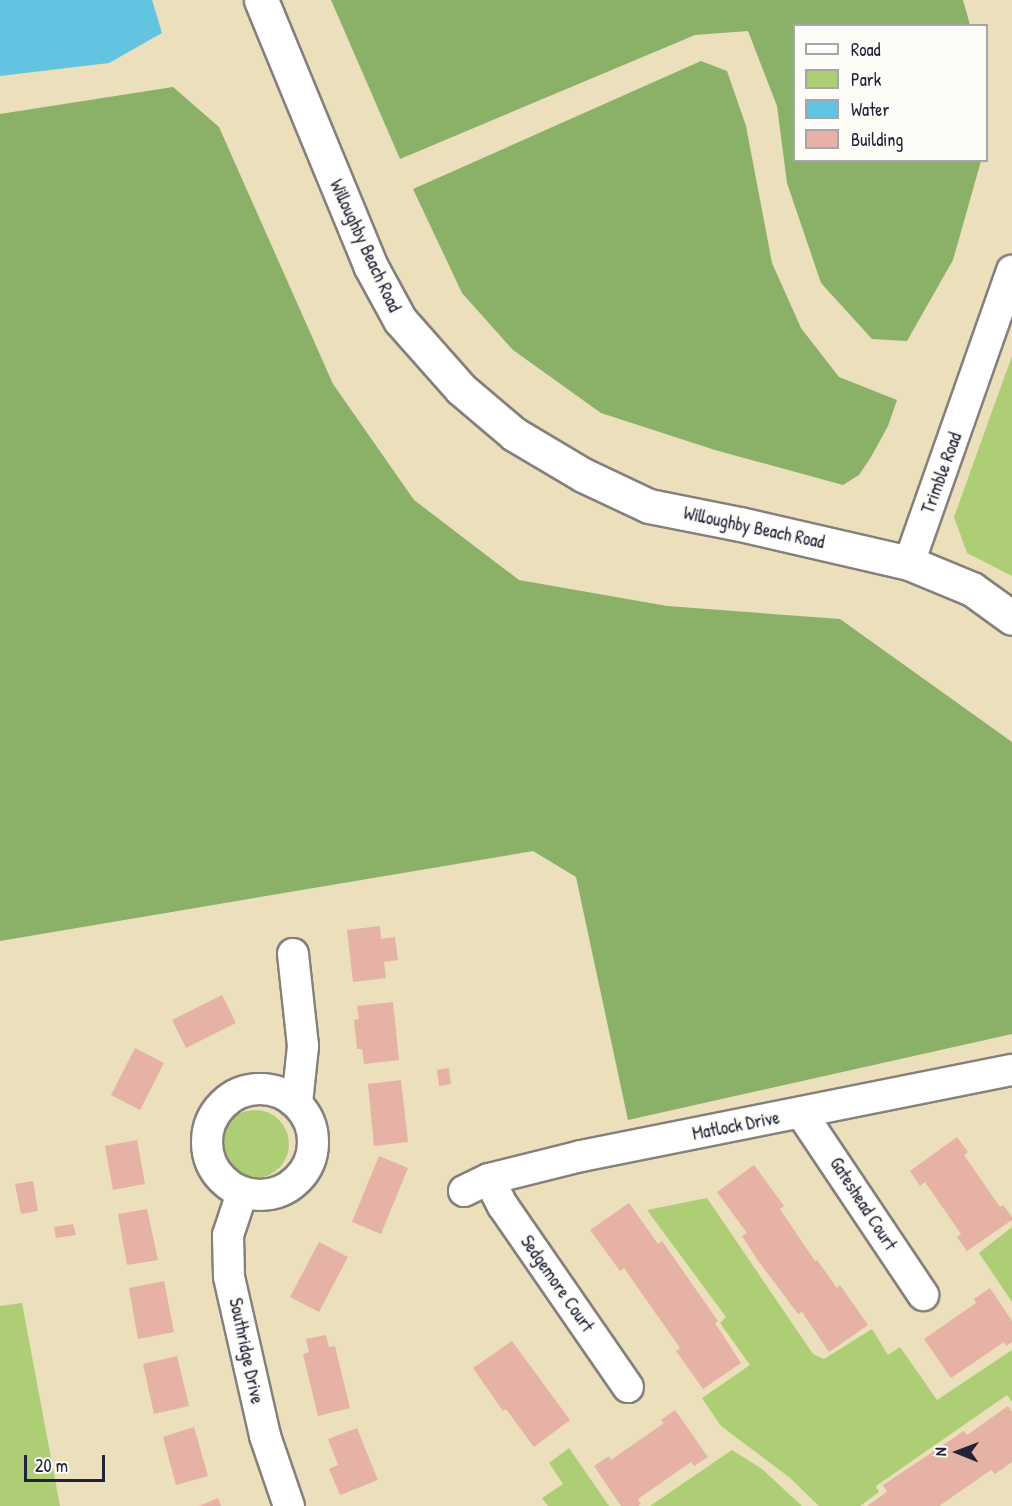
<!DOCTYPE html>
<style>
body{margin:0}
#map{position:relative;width:1012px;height:1506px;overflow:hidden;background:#ebdfbc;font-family:"Patrick Hand",sans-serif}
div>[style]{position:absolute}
.green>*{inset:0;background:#aece76}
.round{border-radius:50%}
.forest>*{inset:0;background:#8ab167}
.water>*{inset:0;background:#63c4e1}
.building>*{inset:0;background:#e6b2a5}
.roads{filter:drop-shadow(2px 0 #86807c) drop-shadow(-2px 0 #86807c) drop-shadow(0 2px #86807c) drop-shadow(0 -2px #86807c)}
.street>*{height:30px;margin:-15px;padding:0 15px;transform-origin:15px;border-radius:15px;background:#fff}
.street>.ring{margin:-15px;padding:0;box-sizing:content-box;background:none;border:30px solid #fff;border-radius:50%}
.secondary>*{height:33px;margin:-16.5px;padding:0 16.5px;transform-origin:16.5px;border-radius:16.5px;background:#fff}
span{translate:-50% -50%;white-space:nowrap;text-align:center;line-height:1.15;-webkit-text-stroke:4.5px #fdfcf7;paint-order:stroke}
.street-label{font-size:18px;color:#22223b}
.legend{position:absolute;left:793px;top:24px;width:195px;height:138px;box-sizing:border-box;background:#fdfcf7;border:2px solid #a5a5ac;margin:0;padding:8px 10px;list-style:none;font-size:18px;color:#22223b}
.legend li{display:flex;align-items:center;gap:12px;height:30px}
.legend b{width:30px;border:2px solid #a5a5ac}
.north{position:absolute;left:928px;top:1422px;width:60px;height:60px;-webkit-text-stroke:4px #fdfcf7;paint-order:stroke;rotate:271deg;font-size:16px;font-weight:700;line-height:24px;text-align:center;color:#22223b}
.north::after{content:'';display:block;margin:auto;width:21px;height:27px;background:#22223b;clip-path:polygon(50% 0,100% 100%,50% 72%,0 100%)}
.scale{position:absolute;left:24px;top:1455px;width:81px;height:27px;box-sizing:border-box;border:3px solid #22223b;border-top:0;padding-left:8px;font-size:18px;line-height:21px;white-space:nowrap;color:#22223b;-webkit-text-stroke:4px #fdfcf7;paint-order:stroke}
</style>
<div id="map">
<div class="green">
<i style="clip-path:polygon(1012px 356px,1012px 576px,967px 553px,954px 517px)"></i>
<i class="round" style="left:221px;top:1110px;width:68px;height:68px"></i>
<i style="clip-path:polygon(707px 1198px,813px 1354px,824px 1359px,872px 1329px,888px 1355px,900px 1347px,937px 1400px,1012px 1350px,1012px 1402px,1007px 1395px,876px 1486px,879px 1492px,860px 1506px,819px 1506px,789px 1477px,721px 1426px,702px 1398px,750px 1365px,720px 1323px,726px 1317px,647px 1210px)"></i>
<i style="clip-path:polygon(1012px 1227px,1012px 1302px,979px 1253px)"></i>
<i style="clip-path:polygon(22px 1303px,60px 1506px,0 1506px,0 1306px)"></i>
<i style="clip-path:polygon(569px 1448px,609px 1506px,548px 1506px,542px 1498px,563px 1484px,549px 1463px)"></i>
<i style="clip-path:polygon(732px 1450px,762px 1469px,802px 1506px,650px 1506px)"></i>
</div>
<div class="forest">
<i style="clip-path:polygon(331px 0,963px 0,970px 25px,794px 26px,794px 160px,981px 161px,953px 260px,907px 341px,872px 339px,821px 283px,787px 183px,777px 106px,748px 31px,695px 35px,400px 159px)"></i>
<i style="clip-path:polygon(701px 61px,727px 71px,746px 126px,772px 263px,801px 328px,839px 377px,897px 400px,888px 426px,871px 457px,859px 475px,843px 485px,715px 450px,601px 413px,513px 350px,462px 293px,413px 189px)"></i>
<i style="clip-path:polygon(173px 87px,219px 127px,333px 384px,414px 500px,519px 580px,667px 606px,840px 619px,1012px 742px,1012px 1034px,628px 1120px,576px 877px,533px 851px,0 941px,0 114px)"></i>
</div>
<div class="water">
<i style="clip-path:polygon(0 0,152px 0,162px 33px,109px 63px,0 76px)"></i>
</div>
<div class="building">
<i style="clip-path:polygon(380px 926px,381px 939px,395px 937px,398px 960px,384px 962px,386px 978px,353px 982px,347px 930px)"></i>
<i style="clip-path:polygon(222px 995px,236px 1023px,186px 1048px,172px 1020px)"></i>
<i style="clip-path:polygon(393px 1002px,399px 1060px,364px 1064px,362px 1049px,357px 1049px,354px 1020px,359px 1019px,357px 1006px)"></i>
<i style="clip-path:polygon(135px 1048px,164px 1063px,140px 1110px,111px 1095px)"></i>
<i style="clip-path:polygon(449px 1068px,451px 1084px,439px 1086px,437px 1070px)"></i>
<i style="clip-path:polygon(401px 1080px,408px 1142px,374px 1146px,368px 1084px)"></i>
<i style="clip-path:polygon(957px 1137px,968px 1152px,964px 1155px,1000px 1207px,1003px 1205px,1012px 1217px,1012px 1220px,967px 1251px,957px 1237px,961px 1234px,925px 1182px,920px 1186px,910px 1171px)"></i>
<i style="clip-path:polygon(137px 1140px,145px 1184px,113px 1190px,105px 1146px)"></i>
<i style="clip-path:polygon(379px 1156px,408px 1168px,381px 1234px,352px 1222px)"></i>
<i style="clip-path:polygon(754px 1165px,784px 1206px,780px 1209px,815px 1261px,817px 1260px,837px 1288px,840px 1285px,868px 1325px,829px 1352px,802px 1312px,798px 1314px,759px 1262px,742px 1236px,747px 1233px,717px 1192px)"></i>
<i style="clip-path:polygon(33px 1181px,38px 1211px,21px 1214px,15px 1184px)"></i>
<i style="clip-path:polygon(629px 1203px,658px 1244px,662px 1241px,718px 1321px,715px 1323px,741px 1363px,703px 1389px,676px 1351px,680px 1348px,624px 1268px,620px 1271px,590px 1230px)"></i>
<i style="clip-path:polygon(147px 1209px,158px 1260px,127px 1265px,118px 1214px)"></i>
<i style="clip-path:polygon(73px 1224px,76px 1235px,56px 1238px,54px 1227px)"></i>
<i style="clip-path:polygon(319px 1242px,348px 1257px,319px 1312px,290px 1297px)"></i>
<i style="clip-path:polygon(164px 1281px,174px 1332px,138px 1339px,129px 1288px)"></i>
<i style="clip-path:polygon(990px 1288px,1012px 1321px,1012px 1342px,1006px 1346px,1004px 1342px,951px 1378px,924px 1339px,976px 1303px,974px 1299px)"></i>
<i style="clip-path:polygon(326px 1335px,329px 1347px,335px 1346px,350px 1408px,318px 1416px,303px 1354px,309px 1352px,306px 1339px)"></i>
<i style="clip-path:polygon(512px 1341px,570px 1420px,534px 1447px,506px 1409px,503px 1411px,473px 1368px)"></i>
<i style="clip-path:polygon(177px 1356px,189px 1406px,154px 1414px,143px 1364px)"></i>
<i style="clip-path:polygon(1008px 1406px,1012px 1412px,1012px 1462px,995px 1474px,991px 1470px,939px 1506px,867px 1506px,887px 1492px,883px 1485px,964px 1431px,967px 1435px)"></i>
<i style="clip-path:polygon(675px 1410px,708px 1457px,694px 1466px,691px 1462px,638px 1499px,641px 1504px,638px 1506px,621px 1506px,594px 1466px,609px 1456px,611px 1460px,664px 1423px,661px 1420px)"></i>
<i style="clip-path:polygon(194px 1427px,208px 1476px,176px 1485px,163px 1437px)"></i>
<i style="clip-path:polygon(357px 1428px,378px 1480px,340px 1495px,329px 1469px,338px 1465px,328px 1439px)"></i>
<i style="clip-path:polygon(218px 1498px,221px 1506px,199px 1506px)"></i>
</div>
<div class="roads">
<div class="street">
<i style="left:909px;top:563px;width:310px;rotate:-70.6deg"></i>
<i style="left:293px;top:954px;width:93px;rotate:83.8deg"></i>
<i style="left:303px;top:1046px;width:57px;rotate:96deg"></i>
<i class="ring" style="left:207px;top:1089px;width:76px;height:76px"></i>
<i style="left:802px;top:1114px;width:218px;rotate:56.2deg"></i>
<i style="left:489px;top:1179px;width:30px;rotate:63deg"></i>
<i style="left:503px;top:1206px;width:220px;rotate:55.4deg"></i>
<i style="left:464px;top:1191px;width:28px;rotate:-26deg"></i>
<i style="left:489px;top:1179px;width:95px;rotate:-14deg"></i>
<i style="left:581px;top:1156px;width:439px;rotate:-11.3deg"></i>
<i style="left:242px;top:1193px;width:44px;rotate:108.4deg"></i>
<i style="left:228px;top:1235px;width:42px;rotate:88.6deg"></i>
<i style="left:229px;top:1277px;width:163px;rotate:77.2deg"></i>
<i style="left:265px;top:1436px;width:74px;rotate:71.1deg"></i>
</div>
<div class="secondary">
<i style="left:261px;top:0;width:287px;rotate:67.6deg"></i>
<i style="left:370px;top:265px;width:63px;rotate:61.4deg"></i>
<i style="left:400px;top:320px;width:92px;rotate:48.5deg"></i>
<i style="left:461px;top:389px;width:70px;rotate:40.3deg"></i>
<i style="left:514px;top:434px;width:80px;rotate:30.7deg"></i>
<i style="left:583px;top:475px;width:73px;rotate:25.2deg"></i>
<i style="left:649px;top:506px;width:93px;rotate:11.2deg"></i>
<i style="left:740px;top:524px;width:173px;rotate:13deg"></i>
<i style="left:909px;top:563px;width:68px;rotate:22.4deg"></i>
<i style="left:972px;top:589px;width:49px;rotate:35.9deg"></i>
</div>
</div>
<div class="street-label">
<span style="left:365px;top:246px;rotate:65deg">Willoughby Beach Road</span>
<span style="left:942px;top:473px;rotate:-70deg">Trimble Road</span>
<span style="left:754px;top:528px;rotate:12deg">Willoughby Beach Road</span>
<span style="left:736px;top:1126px;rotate:-11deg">Matlock Drive</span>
<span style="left:863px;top:1204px;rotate:57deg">Gateshead Court</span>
<span style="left:557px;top:1284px;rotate:55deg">Sedgemore Court</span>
<span style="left:246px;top:1351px;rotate:78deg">Southridge Drive</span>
</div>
<ul class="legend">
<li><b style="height:8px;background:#fff"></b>Road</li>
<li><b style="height:16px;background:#aece76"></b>Park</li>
<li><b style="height:16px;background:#63c4e1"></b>Water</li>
<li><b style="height:16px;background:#e6b2a5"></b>Building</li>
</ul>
<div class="north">N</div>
<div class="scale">20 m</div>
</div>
